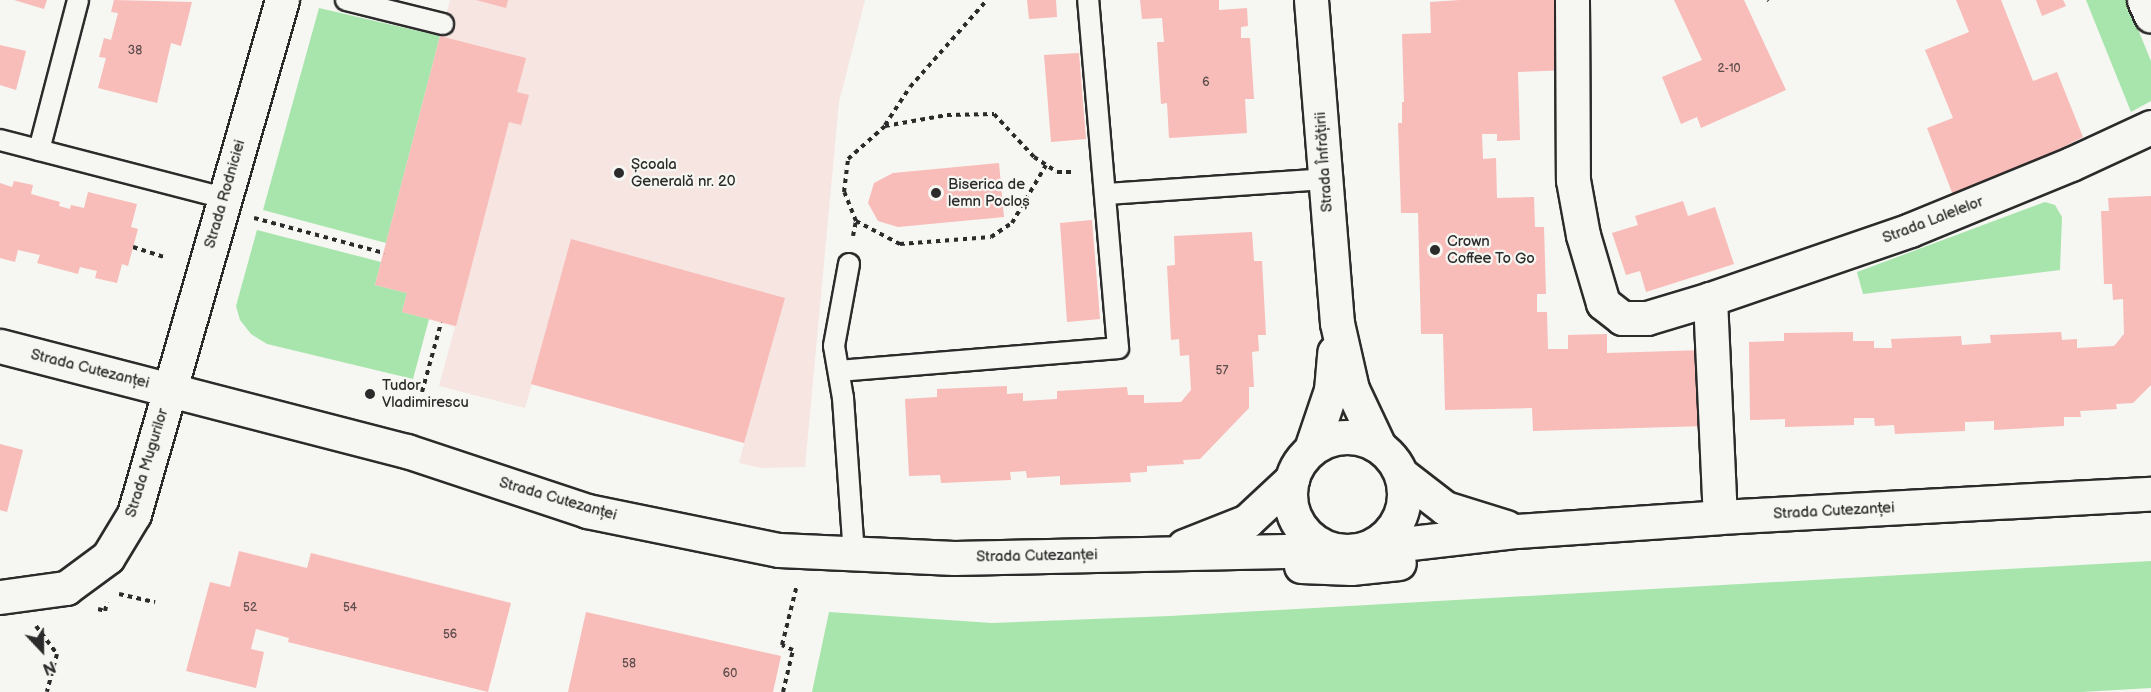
<!DOCTYPE html>
<meta charset="utf-8">
<style>
body{margin:0}
#map{position:relative;width:2151px;height:692px;overflow:hidden;background:#f6f6f2;font-family:"Balsamiq Sans",sans-serif}
div>[style]{position:absolute}
.built>*{inset:0;background:#f7e5e1}
.green>*{inset:0;background:#a8e5ac}
.building>*{inset:0;background:#f8bcb9}
.path>*{height:4px;margin-top:-2px;transform-origin:0;background:repeating-linear-gradient(90deg,#2b2b2b 0 4.5px,transparent 0 9px)}
.roads{filter:drop-shadow(2px 0 #2b2b2b) drop-shadow(-2px 0 #2b2b2b) drop-shadow(0 2px #2b2b2b) drop-shadow(0 -2px #2b2b2b)}
.service>*{height:20px;margin:-10px;padding:0 10px;transform-origin:10px;border-radius:10px;background:#f6f6f2}
.minor>*{height:33px;margin:-16.5px;padding:0 16.5px;transform-origin:16.5px;border-radius:16.5px;background:#f6f6f2}
.tertiary>*{height:33px;margin:-16.5px;padding:0 16.5px;transform-origin:16.5px;border-radius:16.5px;background:#f6f6f2}
.tertiary>.ring{margin:-16.5px;padding:0;box-sizing:content-box;background:none;border:33px solid #f6f6f2;border-radius:50%}
.dots>*{width:16px;height:16px;translate:-50% -50%;box-sizing:border-box;border:3px solid #f6f6f2;border-radius:50%}
span{translate:-50% -50%;white-space:nowrap;text-align:center;line-height:1.15;-webkit-text-stroke:4.5px #f6f6f2;paint-order:stroke}
.number-label{font-size:12px;color:#5e4f4e}
.number-label span{-webkit-text-stroke-width:0}
.street-label{font-size:15px;color:#2b2b2b}
.poi-label{font-size:15px;color:#2b2b2b}
.left{translate:0 -50%;text-align:left}
.north{position:absolute;left:12px;top:620px;width:60px;height:60px;-webkit-text-stroke:4px #f6f6f2;paint-order:stroke;rotate:158deg;font-size:16px;font-weight:700;line-height:24px;text-align:center;color:#2b2b2b}
.north::after{content:'';display:block;margin:auto;width:21px;height:27px;background:#2b2b2b;clip-path:polygon(50% 0,100% 100%,50% 72%,0 100%)}
</style>
<div id="map">
<div class="built">
<i style="clip-path:polygon(450px 0,865px 0,839px 102px,805px 467px,761px 468px,739px 463px,744px 443px,532px 384px,525px 408px,439px 386px,455px 327px,402px 312px,375px 285px)"></i>
</div>
<div class="green">
<i style="clip-path:polygon(2086px 0,2126px 0,2151px 61px,2151px 101px,2131px 112px)"></i>
<i style="clip-path:polygon(319px 8px,440px 36px,386px 243px,263px 210px)"></i>
<i style="clip-path:polygon(2045px 202px,2055px 205px,2062px 217px,2060px 270px,1863px 294px,1857px 272px)"></i>
<i style="clip-path:polygon(257px 230px,381px 262px,375px 285px,407px 293px,402px 312px,429px 319px,413px 379px,267px 344px,251px 334px,240px 320px,236px 306px)"></i>
<i style="clip-path:polygon(2151px 561px,2151px 688px,2082px 692px,812px 692px,829px 612px,992px 623px,1170px 616px)"></i>
</div>
<div class="building">
<i style="clip-path:polygon(14px 0,47px 0,44px 9px)"></i>
<i style="clip-path:polygon(114px 0,192px 2px,181px 46px,171px 43px,157px 103px,98px 88px,106px 58px,99px 57px,104px 38px,111px 40px,118px 13px,111px 12px)"></i>
<i style="clip-path:polygon(476px 0,508px 0,506px 8px)"></i>
<i style="clip-path:polygon(1027px 0,1056px 0,1057px 17px,1029px 19px)"></i>
<i style="clip-path:polygon(1140px 0,1219px 0,1219px 10px,1247px 8px,1248px 26px,1241px 27px,1241px 38px,1250px 38px,1254px 99px,1245px 99px,1247px 133px,1169px 138px,1167px 103px,1161px 104px,1157px 42px,1164px 42px,1162px 18px,1142px 19px)"></i>
<i style="clip-path:polygon(1460px 0,1567px 0,1569px 70px,1518px 72px,1520px 140px,1497px 141px,1497px 134px,1482px 134px,1483px 159px,1496px 158px,1497px 198px,1534px 197px,1535px 227px,1544px 227px,1546px 294px,1537px 294px,1537px 312px,1547px 312px,1548px 349px,1568px 349px,1568px 335px,1607px 334px,1607px 353px,1705px 350px,1707px 426px,1533px 431px,1532px 408px,1445px 410px,1443px 334px,1421px 334px,1418px 213px,1401px 213px,1398px 123px,1402px 123px,1402px 102px,1404px 102px,1402px 34px,1431px 33px,1430px 2px)"></i>
<i style="clip-path:polygon(1674px 0,1744px 0,1786px 90px,1701px 128px,1697px 117px,1681px 124px,1662px 77px,1702px 60px)"></i>
<i style="clip-path:polygon(1956px 0,2001px 0,2033px 81px,2057px 72px,2083px 137px,2022px 168px,1953px 195px,1927px 128px,1953px 118px,1925px 50px,1969px 32px)"></i>
<i style="clip-path:polygon(2036px 0,2063px 0,2066px 6px,2042px 16px)"></i>
<i style="clip-path:polygon(440px 36px,526px 58px,517px 92px,529px 95px,521px 125px,509px 122px,456px 326px,402px 312px,407px 293px,375px 285px)"></i>
<i style="clip-path:polygon(0 45px,26px 51px,16px 90px,0 85px)"></i>
<i style="clip-path:polygon(1079px 53px,1086px 139px,1051px 142px,1044px 55px)"></i>
<i style="clip-path:polygon(999px 163px,1004px 217px,898px 227px,878px 221px,868px 203px,874px 183px,893px 173px)"></i>
<i style="clip-path:polygon(14px 181px,33px 185px,31px 194px,60px 202px,59px 206px,70px 209px,71px 205px,84px 208px,88px 192px,137px 204px,131px 227px,138px 229px,128px 266px,122px 264px,117px 283px,95px 278px,97px 271px,80px 267px,78px 274px,37px 263px,40px 255px,18px 250px,15px 262px,0 258px,0 183px,12px 187px)"></i>
<i style="clip-path:polygon(2151px 196px,2151px 385px,2133px 403px,2116px 404px,2117px 409px,2080px 411px,2081px 417px,2064px 417px,2064px 426px,1994px 430px,1994px 421px,1965px 422px,1965px 431px,1895px 434px,1894px 425px,1875px 426px,1874px 418px,1854px 418px,1854px 425px,1785px 427px,1785px 419px,1750px 420px,1749px 342px,1784px 341px,1784px 333px,1853px 332px,1853px 341px,1874px 341px,1874px 348px,1892px 348px,1891px 339px,1961px 336px,1962px 345px,1991px 343px,1990px 335px,2061px 332px,2062px 340px,2077px 339px,2077px 348px,2114px 346px,2124px 334px,2123px 299px,2113px 300px,2112px 284px,2104px 284px,2101px 211px,2109px 211px,2108px 198px)"></i>
<i style="clip-path:polygon(1683px 201px,1688px 216px,1715px 207px,1734px 264px,1646px 292px,1640px 271px,1626px 275px,1612px 233px,1638px 225px,1635px 216px)"></i>
<i style="clip-path:polygon(1092px 220px,1100px 319px,1067px 322px,1060px 223px)"></i>
<i style="clip-path:polygon(1252px 232px,1254px 261px,1262px 261px,1266px 335px,1258px 335px,1259px 351px,1252px 352px,1254px 387px,1249px 387px,1249px 408px,1200px 459px,1183px 460px,1184px 464px,1147px 466px,1147px 472px,1130px 473px,1131px 482px,1060px 485px,1060px 476px,1027px 478px,1026px 471px,1010px 472px,1011px 480px,941px 483px,940px 475px,909px 476px,905px 399px,937px 397px,937px 389px,1007px 386px,1007px 394px,1023px 393px,1023px 401px,1057px 399px,1057px 391px,1127px 387px,1128px 395px,1144px 395px,1144px 403px,1181px 402px,1191px 390px,1189px 355px,1180px 356px,1179px 339px,1171px 340px,1167px 266px,1175px 265px,1174px 236px)"></i>
<i style="clip-path:polygon(571px 239px,785px 298px,744px 443px,531px 384px)"></i>
<i style="clip-path:polygon(0 444px,23px 450px,7px 512px,0 510px)"></i>
<i style="clip-path:polygon(239px 551px,307px 568px,311px 553px,511px 603px,488px 692px,288px 642px,289px 638px,256px 629px,251px 649px,264px 652px,256px 688px,186px 671px,210px 582px,230px 587px)"></i>
<i style="clip-path:polygon(586px 612px,781px 656px,773px 692px,568px 692px)"></i>
</div>
<div class="path">
<i style="left:1768px;top:0;width:1px;rotate:45deg"></i>
<i style="left:885px;top:125px;width:45px;rotate:-56.7deg"></i>
<i style="left:910px;top:87px;width:116px;rotate:-48.5deg"></i>
<i style="left:254px;top:218px;width:135px;rotate:15.1deg"></i>
<i style="left:856px;top:221px;width:50px;rotate:27.6deg"></i>
<i style="left:900px;top:244px;width:91px;rotate:-4.4deg"></i>
<i style="left:991px;top:237px;width:25px;rotate:-34deg"></i>
<i style="left:1012px;top:223px;width:67px;rotate:-59.6deg"></i>
<i style="left:853px;top:236px;width:15px;rotate:-79deg"></i>
<i style="left:856px;top:221px;width:31px;rotate:-112deg"></i>
<i style="left:844px;top:192px;width:33px;rotate:-83deg"></i>
<i style="left:848px;top:159px;width:50px;rotate:-41.7deg"></i>
<i style="left:885px;top:126px;width:63px;rotate:-10.1deg"></i>
<i style="left:947px;top:115px;width:47px;rotate:-1.2deg"></i>
<i style="left:994px;top:114px;width:59px;rotate:47.1deg"></i>
<i style="left:1034px;top:157px;width:27px;rotate:33deg"></i>
<i style="left:1057px;top:172px;width:17px"></i>
<i style="left:133px;top:247px;width:33px;rotate:18deg"></i>
<i style="left:422px;top:392px;width:72px;rotate:-74.6deg"></i>
<i style="left:119px;top:594px;width:37px;rotate:13deg"></i>
<i style="left:98px;top:609px;width:7px;rotate:16deg"></i>
<i style="left:105px;top:611px;width:9px;rotate:-77deg"></i>
<i style="left:36px;top:626px;width:35px;rotate:53deg"></i>
<i style="left:57px;top:654px;width:39px;rotate:105deg"></i>
<i style="left:783px;top:692px;width:43px;rotate:-76.6deg"></i>
<i style="left:793px;top:650px;width:12px;rotate:-156deg"></i>
<i style="left:782px;top:645px;width:62px;rotate:-76deg"></i>
</div>
<div class="roads">
<div class="service">
<i style="left:346px;top:0;width:100px;rotate:13.9deg"></i>
<i style="left:0;top:140px;width:231px;rotate:14.5deg"></i>
<i style="left:39px;top:150px;width:155px;rotate:-75.4deg"></i>
<i style="left:1106px;top:194px;width:220px;rotate:-3.9deg"></i>
<i style="left:849px;top:264px;width:83px;rotate:100.4deg"></i>
<i style="left:834px;top:346px;width:53px;rotate:80.2deg"></i>
<i style="left:843px;top:398px;width:157px;rotate:86deg"></i>
<i style="left:839px;top:371px;width:280px;rotate:-4.7deg"></i>
<i style="left:1118px;top:348px;width:349px;rotate:-94.9deg"></i>
</div>
<div class="minor">
<i style="left:1572px;top:0;width:180px;rotate:89.7deg"></i>
<i style="left:1573px;top:180px;width:56px;rotate:79.7deg"></i>
<i style="left:1583px;top:235px;width:71px;rotate:73.6deg"></i>
<i style="left:1603px;top:303px;width:24px;rotate:38deg"></i>
<i style="left:1622px;top:318px;width:25px"></i>
<i style="left:1647px;top:318px;width:66px;rotate:-16.8deg"></i>
<i style="left:1710px;top:299px;width:212px;rotate:-19deg"></i>
<i style="left:1910px;top:230px;width:174px;rotate:-22.3deg"></i>
<i style="left:2071px;top:164px;width:88px;rotate:-24.8deg"></i>
<i style="left:2144px;top:0;width:17px;rotate:66deg"></i>
<i style="left:1710px;top:299px;width:218px;rotate:87.4deg"></i>
<i style="left:0;top:597px;width:67px;rotate:-7.8deg"></i>
<i style="left:66px;top:588px;width:52px;rotate:-36.4deg"></i>
<i style="left:108px;top:557px;width:50px;rotate:-58.8deg"></i>
<i style="left:134px;top:514px;width:535px;rotate:-73.94deg"></i>
</div>
<div class="tertiary">
<i style="left:1311px;top:0;width:324px;rotate:85.4deg"></i>
<i style="left:1337px;top:323px;width:68px;rotate:77.2deg"></i>
<i style="left:1352px;top:389px;width:63px;rotate:64.7deg"></i>
<i style="left:0;top:346px;width:420px;rotate:14.5deg"></i>
<i style="left:407px;top:451px;width:190px;rotate:18.4deg"></i>
<i style="left:587px;top:511px;width:196px;rotate:11.5deg"></i>
<i style="left:779px;top:550px;width:175px;rotate:2.6deg"></i>
<i style="left:954px;top:558px;width:378px;rotate:-1.2deg"></i>
<i class="ring" style="left:1290px;top:437px;width:81px;height:81px"></i>
<i style="left:1311px;top:449px;width:62px;rotate:-71.3deg"></i>
<i style="left:1331px;top:390px;width:38px;rotate:-85deg"></i>
<i style="left:1401px;top:474px;width:56px;rotate:37.7deg"></i>
<i style="left:1445px;top:508px;width:64px;rotate:17.3deg"></i>
<i style="left:1184px;top:546px;width:68px;rotate:-21.6deg"></i>
<i style="left:1247px;top:521px;width:62px;rotate:-43deg"></i>
<i style="left:1367px;top:548px;width:151px;rotate:-6.5deg"></i>
<i style="left:1517px;top:531px;width:203px;rotate:-3.9deg"></i>
<i style="left:1720px;top:517px;width:432px;rotate:-3.1deg"></i>
<i style="left:1301px;top:566px;width:50px;rotate:2.3deg"></i>
<i style="left:1351px;top:568px;width:48px;rotate:-5.9deg"></i>
</div>
</div>
<div class="dots">
<i style="left:619px;top:173px;background:#2b2b2b"></i>
<i style="left:936px;top:193px;background:#2b2b2b"></i>
<i style="left:1435px;top:250px;background:#2b2b2b"></i>
<i style="left:370px;top:394px;background:#2b2b2b"></i>
</div>
<div class="number-label">
<span style="left:135px;top:51px">38</span>
<span style="left:1729px;top:69px">2-10</span>
<span style="left:1206px;top:83px">6</span>
<span style="left:1222px;top:371px">57</span>
<span style="left:250px;top:608px">52</span>
<span style="left:350px;top:608px">54</span>
<span style="left:450px;top:635px">56</span>
<span style="left:629px;top:664px">58</span>
<span style="left:730px;top:674px">60</span>
</div>
<div class="street-label">
<span style="left:1324px;top:162px;rotate:-94deg">Strada Înfrățirii</span>
<span style="left:225px;top:194px;rotate:-74deg">Strada Rodniciei</span>
<span style="left:1933px;top:220px;rotate:-21deg">Strada Lalelelor</span>
<span style="left:90px;top:369px;rotate:14deg">Strada Cutezanței</span>
<span style="left:147px;top:463px;rotate:-73deg">Strada Mugurilor</span>
<span style="left:558px;top:499px;rotate:16deg">Strada Cutezanței</span>
<span style="left:1834px;top:511px;rotate:-3deg">Strada Cutezanței</span>
<span style="left:1037px;top:556px;rotate:-1deg">Strada Cutezanței</span>
</div>
<div class="poi-label">
<span class="left" style="left:631px;top:173px">Școala<br>Generală nr. 20</span>
<span class="left" style="left:948px;top:193px">Biserica de<br>lemn Pocloș</span>
<span class="left" style="left:1447px;top:250px">Crown<br>Coffee To Go</span>
<span class="left" style="left:382px;top:394px">Tudor<br>Vladimirescu</span>
</div>
<div class="north">N</div>
</div>
